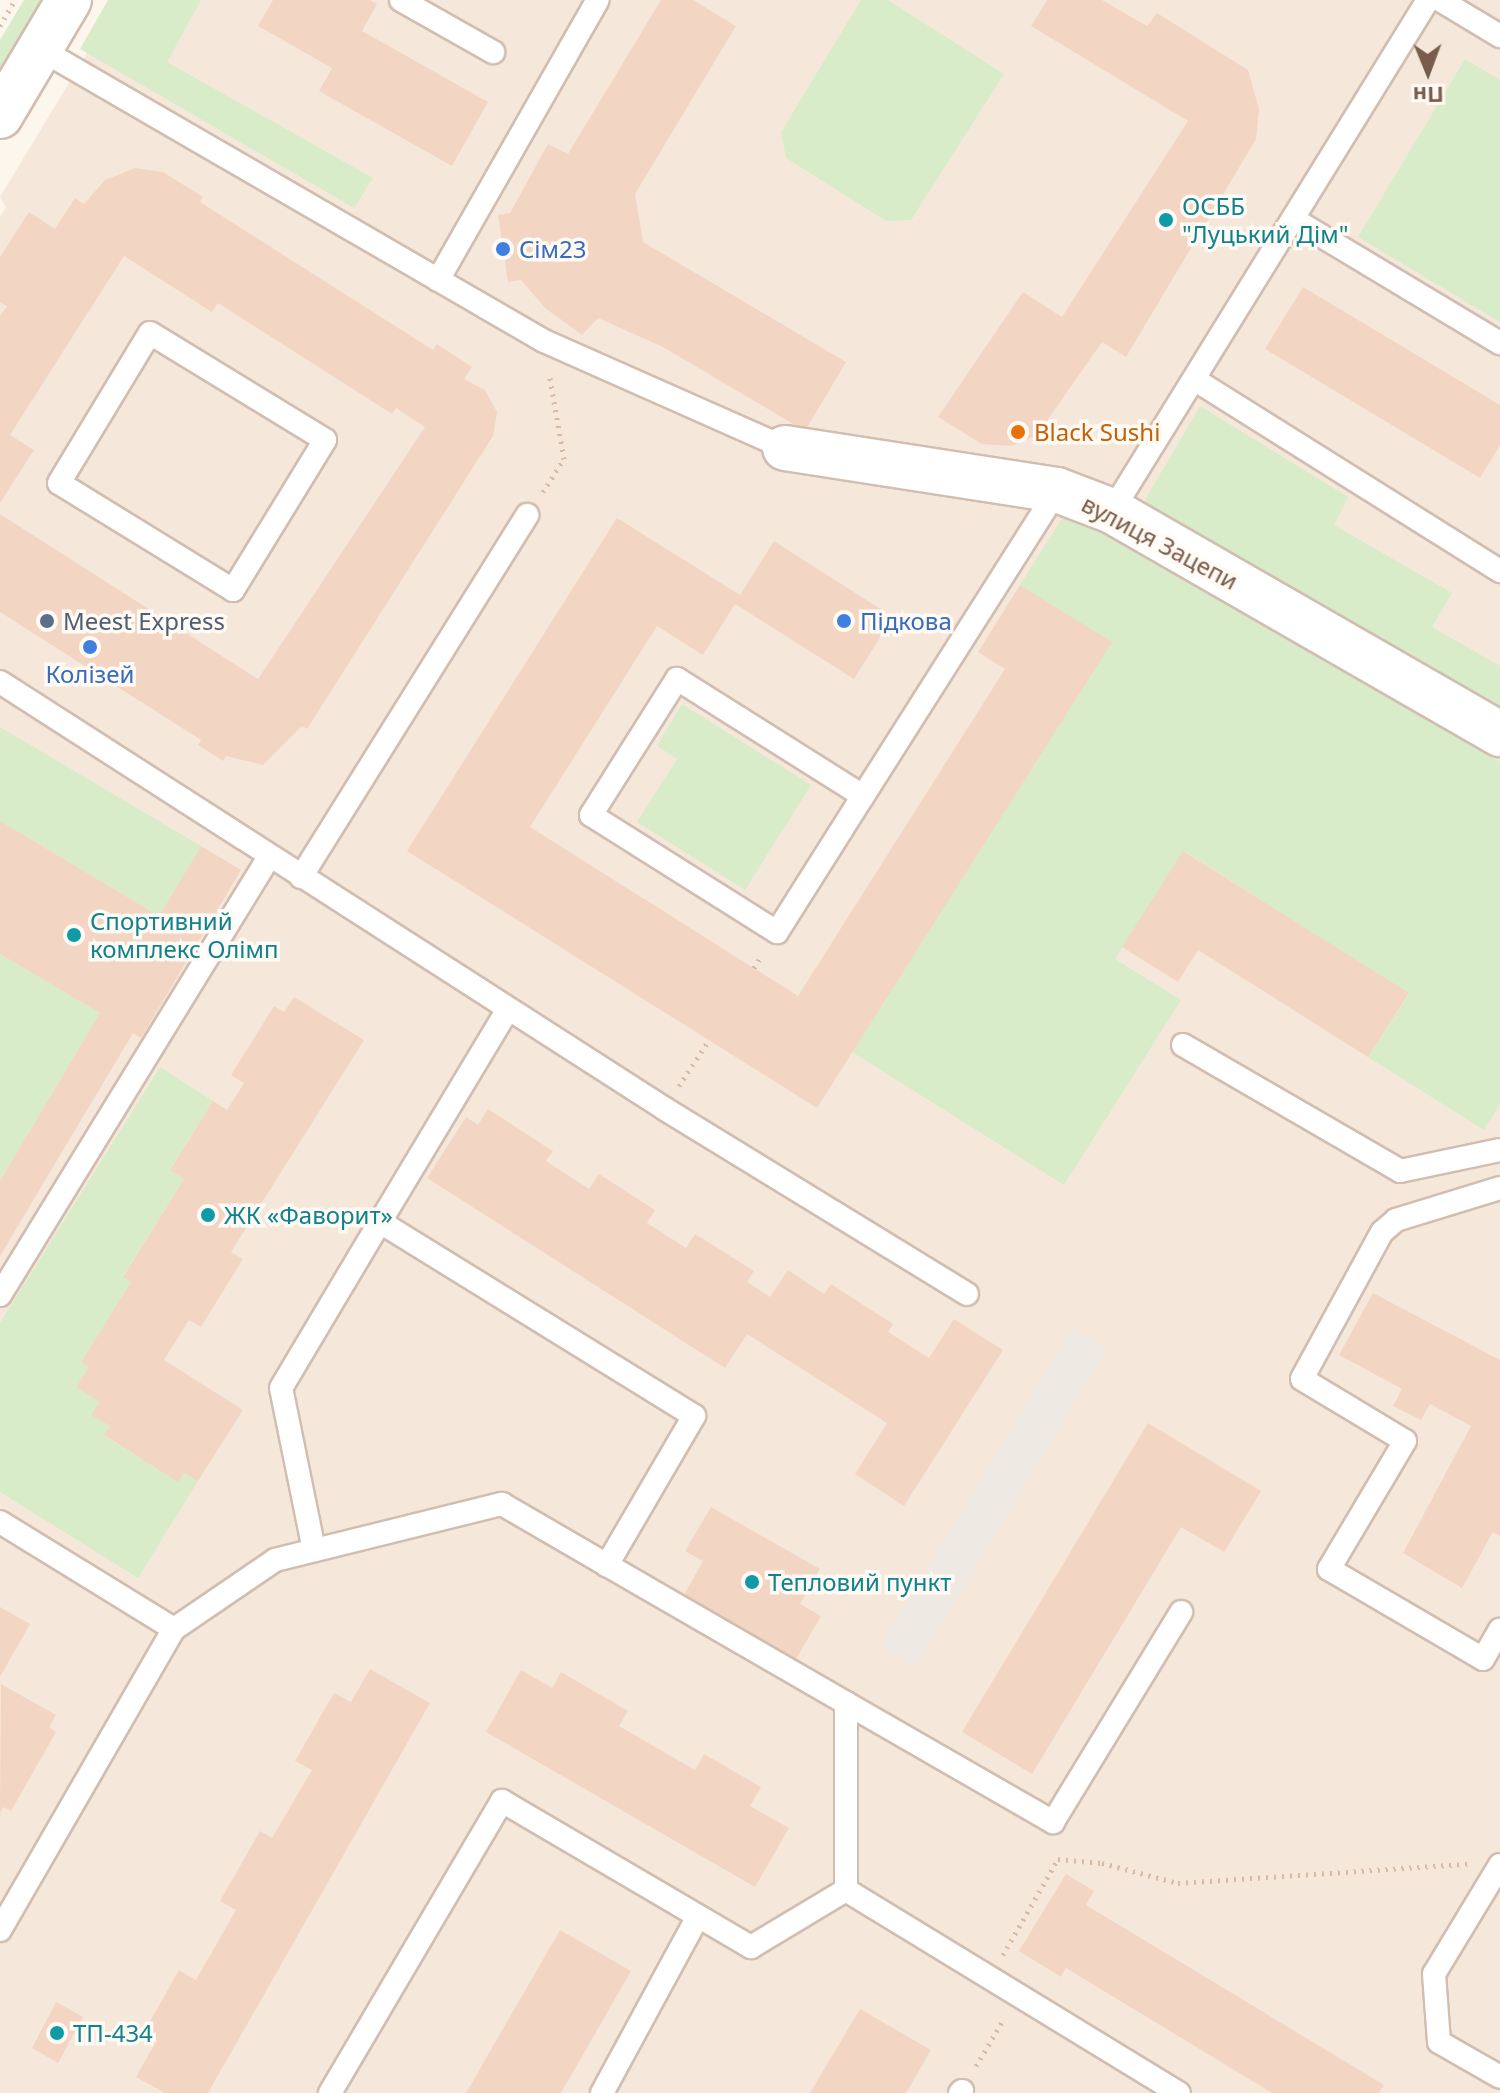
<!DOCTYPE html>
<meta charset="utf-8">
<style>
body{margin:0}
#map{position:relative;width:1500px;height:2093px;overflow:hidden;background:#fdf6ec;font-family:"Noto Sans",sans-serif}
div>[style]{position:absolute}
.residential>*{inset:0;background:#f5e8da}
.industrial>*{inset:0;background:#efe9e4}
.green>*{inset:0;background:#d8ecc9}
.building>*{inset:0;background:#f3d5c3}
.path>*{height:5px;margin-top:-2.5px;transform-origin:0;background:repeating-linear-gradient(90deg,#d9b8a5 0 2px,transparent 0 8px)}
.roads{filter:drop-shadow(2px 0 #d1beb0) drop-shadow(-2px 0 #d1beb0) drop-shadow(0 2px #d1beb0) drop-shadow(0 -2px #d1beb0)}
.lane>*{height:22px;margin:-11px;padding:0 11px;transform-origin:11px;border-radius:11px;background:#fff}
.street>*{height:44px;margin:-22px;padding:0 22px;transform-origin:22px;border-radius:22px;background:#fff}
.secondary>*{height:44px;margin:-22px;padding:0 22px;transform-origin:22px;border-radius:22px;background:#fff}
.dots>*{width:22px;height:22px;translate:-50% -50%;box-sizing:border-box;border:4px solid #fffaf3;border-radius:50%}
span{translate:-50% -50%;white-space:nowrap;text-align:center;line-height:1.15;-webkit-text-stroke:7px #fffaf3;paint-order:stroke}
.culture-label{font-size:24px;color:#0d838f}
.left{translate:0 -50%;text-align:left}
.shop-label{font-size:24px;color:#366cbe}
.food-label{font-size:24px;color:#c56008}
.street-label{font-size:24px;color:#7a5c4d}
.service-label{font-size:24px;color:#4e5e75}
.north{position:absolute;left:1388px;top:32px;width:80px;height:80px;-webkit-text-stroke:6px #fffaf3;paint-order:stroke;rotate:179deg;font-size:22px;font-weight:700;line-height:32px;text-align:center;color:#7a5c4d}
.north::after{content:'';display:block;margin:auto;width:28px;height:36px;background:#7a5c4d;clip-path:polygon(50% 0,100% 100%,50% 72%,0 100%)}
</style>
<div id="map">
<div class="residential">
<i style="clip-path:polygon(119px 0,1500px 0,1500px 2093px,0 2093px,0 217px,6px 207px,0 197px)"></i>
</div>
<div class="industrial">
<i style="clip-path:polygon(1072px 1328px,1107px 1349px,916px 1667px,881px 1646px)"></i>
</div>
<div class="green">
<i style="clip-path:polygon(24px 0,44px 0,0 75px,0 40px)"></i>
<i style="clip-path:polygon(108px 0,201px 0,167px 62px,373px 178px,354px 208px,80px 49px)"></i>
<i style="clip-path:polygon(861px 0,888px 0,1004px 74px,911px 220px,886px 221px,786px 158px,781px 132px)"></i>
<i style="clip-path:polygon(1465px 59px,1500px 80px,1500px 322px,1358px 237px)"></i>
<i style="clip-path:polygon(1200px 406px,1348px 497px,1334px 525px,1452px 593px,1432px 627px,1500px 666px,1500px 711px,1142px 505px)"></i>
<i style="clip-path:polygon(1062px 518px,1101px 533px,1500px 762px,1500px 1104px,1484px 1130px,1368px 1057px,1409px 994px,1184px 851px,1115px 959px,1181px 1000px,1064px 1185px,852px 1052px,1111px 642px,1020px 585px)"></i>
<i style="clip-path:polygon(682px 704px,811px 785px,745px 890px,637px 822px,677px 759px,657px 746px)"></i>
<i style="clip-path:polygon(0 727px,201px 846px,159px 916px,0 821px)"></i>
<i style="clip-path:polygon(0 954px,100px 1013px,0 1181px)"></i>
<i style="clip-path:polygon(160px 1067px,213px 1101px,170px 1169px,184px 1179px,123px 1276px,131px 1282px,81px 1362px,89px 1367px,76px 1387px,100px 1402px,92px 1415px,110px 1426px,104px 1436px,178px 1481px,184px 1473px,198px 1481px,138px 1578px,0 1492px,0 1323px)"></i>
</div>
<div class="building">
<i style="clip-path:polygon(273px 0,370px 0,377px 4px,362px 31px,488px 102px,452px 166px,319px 91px,332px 68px,258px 26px)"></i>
<i style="clip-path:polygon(661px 0,693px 0,736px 26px,635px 194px,643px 242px,846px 362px,805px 431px,663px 347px,598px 318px,582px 335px,545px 308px,521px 280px,508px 282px,498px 215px,510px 213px,548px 144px,568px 154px)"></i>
<i style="clip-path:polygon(1047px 0,1102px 0,1147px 26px,1157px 13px,1248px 70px,1259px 109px,1256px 139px,1126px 357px,1102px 342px,1037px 435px,1011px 446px,982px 444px,938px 417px,1023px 292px,1062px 317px,1188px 121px,1031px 26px)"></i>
<i style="clip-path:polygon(135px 168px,163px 172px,203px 197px,200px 202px,433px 350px,437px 344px,472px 367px,464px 379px,485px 390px,497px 412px,493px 436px,307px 729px,302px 726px,263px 765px,226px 756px,223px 761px,198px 745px,201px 740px,0 612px,0 514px,258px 679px,425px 427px,396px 408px,392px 414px,218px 303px,212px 312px,124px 256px,10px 435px,34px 450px,0 503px,0 316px,7px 306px,0 302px,0 257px,29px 212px,55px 229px,75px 198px,84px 204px,105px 180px)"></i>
<i style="clip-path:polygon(1303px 287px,1500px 405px,1500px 445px,1480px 478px,1265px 349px)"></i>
<i style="clip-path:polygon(617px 518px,740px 595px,774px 541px,893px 617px,854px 679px,735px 604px,703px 655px,657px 626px,530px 827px,798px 996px,1005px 669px,978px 652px,1020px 585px,1112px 642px,817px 1108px,407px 851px)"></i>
<i style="clip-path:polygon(0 821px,159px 916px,201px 846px,241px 870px,141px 1038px,133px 1033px,0 1256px,0 1181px,100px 1013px,0 954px)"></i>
<i style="clip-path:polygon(1183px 851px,1409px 993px,1368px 1057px,1198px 950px,1178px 982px,1122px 947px)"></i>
<i style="clip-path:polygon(294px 997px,364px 1040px,231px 1252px,243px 1259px,201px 1327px,189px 1320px,164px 1360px,243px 1410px,198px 1481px,184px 1473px,178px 1482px,104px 1435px,110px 1426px,91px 1415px,100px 1402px,76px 1387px,89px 1367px,81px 1362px,131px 1282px,123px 1277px,184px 1179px,170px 1170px,213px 1101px,227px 1110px,244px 1083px,231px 1075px,274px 1006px,284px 1012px)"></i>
<i style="clip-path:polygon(488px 1109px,553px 1151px,546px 1161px,589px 1189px,599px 1174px,655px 1210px,647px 1223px,686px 1248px,695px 1234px,754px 1271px,747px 1282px,770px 1297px,788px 1270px,824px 1294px,831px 1284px,893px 1324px,888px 1332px,929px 1358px,954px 1319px,1003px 1350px,904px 1506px,855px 1474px,887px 1423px,747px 1334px,725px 1368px,427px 1178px,466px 1117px,478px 1125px)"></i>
<i style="clip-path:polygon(1373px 1293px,1500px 1360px,1500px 1536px,1493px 1532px,1462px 1588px,1403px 1553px,1471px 1426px,1430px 1404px,1421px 1420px,1393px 1406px,1402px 1389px,1339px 1355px)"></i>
<i style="clip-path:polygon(1148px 1423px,1261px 1491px,1224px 1552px,1181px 1527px,1032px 1774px,962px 1732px)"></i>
<i style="clip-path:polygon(711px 1507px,820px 1569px,800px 1604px,821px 1616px,796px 1659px,684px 1595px,703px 1561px,685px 1551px)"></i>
<i style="clip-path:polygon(0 1607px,30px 1624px,0 1677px)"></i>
<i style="clip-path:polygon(370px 1669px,430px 1703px,208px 2093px,165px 2093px,136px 2077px,157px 2040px,144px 2032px,179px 1970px,196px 1980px,236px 1910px,220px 1901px,260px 1831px,272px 1838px,312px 1770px,295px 1761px,334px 1693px,351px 1702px)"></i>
<i style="clip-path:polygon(521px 1670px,552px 1688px,561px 1672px,628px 1711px,619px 1726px,695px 1770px,704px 1754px,761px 1787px,750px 1806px,789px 1828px,755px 1887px,486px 1732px)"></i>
<i style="clip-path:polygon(1px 1684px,56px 1715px,49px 1727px,56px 1732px,11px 1811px,3px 1807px,0 1813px)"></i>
<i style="clip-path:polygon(1066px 1874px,1094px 1891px,1086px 1905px,1384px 2085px,1379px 2093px,1272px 2093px,1066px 1968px,1061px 1977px,1019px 1951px)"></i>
<i style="clip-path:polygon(560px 1930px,631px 1971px,561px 2093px,466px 2093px)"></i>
<i style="clip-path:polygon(56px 2002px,83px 2017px,58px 2063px,32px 2048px)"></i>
<i style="clip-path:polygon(860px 2009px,931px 2050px,906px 2093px,810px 2093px)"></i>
</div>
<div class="path">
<i style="left:0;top:26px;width:30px;rotate:-60deg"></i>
<i style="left:543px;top:492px;width:39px;rotate:-58deg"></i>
<i style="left:564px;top:459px;width:87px;rotate:-99.9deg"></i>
<i style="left:754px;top:968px;width:14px;rotate:-60deg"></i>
<i style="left:679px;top:1086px;width:55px;rotate:-56.9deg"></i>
<i style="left:1003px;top:1955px;width:111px;rotate:-60.2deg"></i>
<i style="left:1058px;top:1859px;width:44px;rotate:5.2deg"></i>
<i style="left:1102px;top:1863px;width:79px;rotate:14.7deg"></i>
<i style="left:1178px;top:1883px;width:290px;rotate:-3.8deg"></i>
<i style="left:976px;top:2066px;width:55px;rotate:-59.2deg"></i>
</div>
<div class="roads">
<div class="lane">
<i style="left:401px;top:0;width:106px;rotate:29.5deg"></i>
<i style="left:1440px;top:0;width:70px;rotate:31deg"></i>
<i style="left:40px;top:49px;width:582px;rotate:30.09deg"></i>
<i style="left:544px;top:341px;width:264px;rotate:23.9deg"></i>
<i style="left:1295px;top:220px;width:239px;rotate:31deg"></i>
<i style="left:438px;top:280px;width:322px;rotate:-60.3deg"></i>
<i style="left:150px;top:333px;width:205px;rotate:31.4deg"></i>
<i style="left:325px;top:440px;width:176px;rotate:121.5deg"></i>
<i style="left:233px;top:590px;width:204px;rotate:-148.4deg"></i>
<i style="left:59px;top:483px;width:175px;rotate:-58.8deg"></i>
<i style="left:1197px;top:381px;width:358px;rotate:32.1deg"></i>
<i style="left:1112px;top:511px;width:601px;rotate:-58.27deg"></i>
<i style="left:0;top:682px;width:790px;rotate:32.7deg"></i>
<i style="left:665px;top:1109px;width:354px;rotate:31.5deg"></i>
<i style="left:863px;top:796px;width:220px;rotate:-147.8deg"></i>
<i style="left:677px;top:679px;width:161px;rotate:122.3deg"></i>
<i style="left:591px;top:815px;width:220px;rotate:32.2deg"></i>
<i style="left:777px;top:932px;width:161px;rotate:-57.7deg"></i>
<i style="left:863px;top:796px;width:362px;rotate:-57.6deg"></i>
<i style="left:301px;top:877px;width:427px;rotate:-58deg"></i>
<i style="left:508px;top:1009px;width:249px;rotate:121deg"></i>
<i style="left:380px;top:1222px;width:369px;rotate:31.7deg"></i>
<i style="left:694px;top:1416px;width:173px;rotate:120.3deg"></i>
<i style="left:607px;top:1565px;width:276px;rotate:30deg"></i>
<i style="left:846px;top:1703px;width:187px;rotate:90deg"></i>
<i style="left:846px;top:1890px;width:390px;rotate:31.4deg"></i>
<i style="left:1183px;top:1045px;width:251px;rotate:30.1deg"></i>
<i style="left:1400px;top:1171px;width:102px;rotate:-11.9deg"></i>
<i style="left:1500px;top:1188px;width:109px;rotate:162.9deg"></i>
<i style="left:1396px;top:1220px;width:18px;rotate:139deg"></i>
<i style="left:1382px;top:1232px;width:167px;rotate:118.6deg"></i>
<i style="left:1302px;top:1379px;width:120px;rotate:31deg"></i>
<i style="left:1405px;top:1441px;width:149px;rotate:120.7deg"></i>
<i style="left:1329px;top:1569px;width:178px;rotate:30.3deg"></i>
<i style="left:1483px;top:1659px;width:34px;rotate:-60deg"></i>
<i style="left:0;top:1295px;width:514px;rotate:-58.44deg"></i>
<i style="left:0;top:1522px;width:204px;rotate:31.6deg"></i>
<i style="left:174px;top:1629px;width:122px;rotate:-34.3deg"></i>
<i style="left:275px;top:1560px;width:234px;rotate:-13.9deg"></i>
<i style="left:502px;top:1504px;width:121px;rotate:30.2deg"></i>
<i style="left:314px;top:1550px;width:165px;rotate:-101.5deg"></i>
<i style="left:281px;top:1388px;width:193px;rotate:-59.2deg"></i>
<i style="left:846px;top:1703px;width:239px;rotate:29.9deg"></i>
<i style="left:1053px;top:1822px;width:246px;rotate:-58.6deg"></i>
<i style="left:1500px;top:1865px;width:127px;rotate:121.2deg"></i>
<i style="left:1434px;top:1974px;width:68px;rotate:85.8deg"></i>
<i style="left:1439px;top:2042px;width:70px;rotate:29.8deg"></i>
<i style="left:0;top:1930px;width:348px;rotate:-60deg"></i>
<i style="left:330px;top:2093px;width:339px;rotate:-59.5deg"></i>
<i style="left:502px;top:1801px;width:289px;rotate:30.4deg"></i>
<i style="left:751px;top:1947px;width:111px;rotate:-31deg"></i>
<i style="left:602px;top:2093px;width:201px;rotate:-61.5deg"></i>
<i style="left:960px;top:2093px;width:3px;rotate:-45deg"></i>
</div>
<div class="street">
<i style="left:785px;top:448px;width:275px;rotate:8.8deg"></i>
<i style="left:1057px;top:490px;width:59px;rotate:20.9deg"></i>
<i style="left:1112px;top:511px;width:448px;rotate:29.9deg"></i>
</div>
<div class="secondary">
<i style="left:0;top:116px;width:135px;rotate:-59.3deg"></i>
</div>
</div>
<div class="dots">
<i style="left:1166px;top:220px;background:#0f9aa8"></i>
<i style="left:503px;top:249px;background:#3f7fe0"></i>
<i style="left:1018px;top:432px;background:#e8710a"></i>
<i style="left:47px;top:621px;background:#5c6f8a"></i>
<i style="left:844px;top:621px;background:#3f7fe0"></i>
<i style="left:90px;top:647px;background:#3f7fe0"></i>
<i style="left:74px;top:935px;background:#0f9aa8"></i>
<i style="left:208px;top:1215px;background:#0f9aa8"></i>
<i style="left:752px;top:1582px;background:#0f9aa8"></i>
<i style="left:57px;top:2033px;background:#0f9aa8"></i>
</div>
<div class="culture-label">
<span class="left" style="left:1182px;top:220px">ОСББ<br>"Луцький Дім"</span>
<span class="left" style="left:90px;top:935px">Спортивний<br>комплекс Олімп</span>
<span class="left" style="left:224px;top:1215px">ЖК «Фаворит»</span>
<span class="left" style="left:768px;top:1582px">Тепловий пункт</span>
<span class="left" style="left:73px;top:2033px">ТП-434</span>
</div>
<div class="shop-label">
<span class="left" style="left:519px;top:249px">Сім23</span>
<span class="left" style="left:860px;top:621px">Підкова</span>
<span style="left:90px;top:674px">Колізей</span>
</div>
<div class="food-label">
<span class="left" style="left:1034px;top:432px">Black Sushi</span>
</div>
<div class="street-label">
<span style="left:1160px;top:542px;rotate:28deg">вулиця Зацепи</span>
</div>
<div class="service-label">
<span class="left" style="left:63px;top:621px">Meest Express</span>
</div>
<div class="north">Пн</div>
</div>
